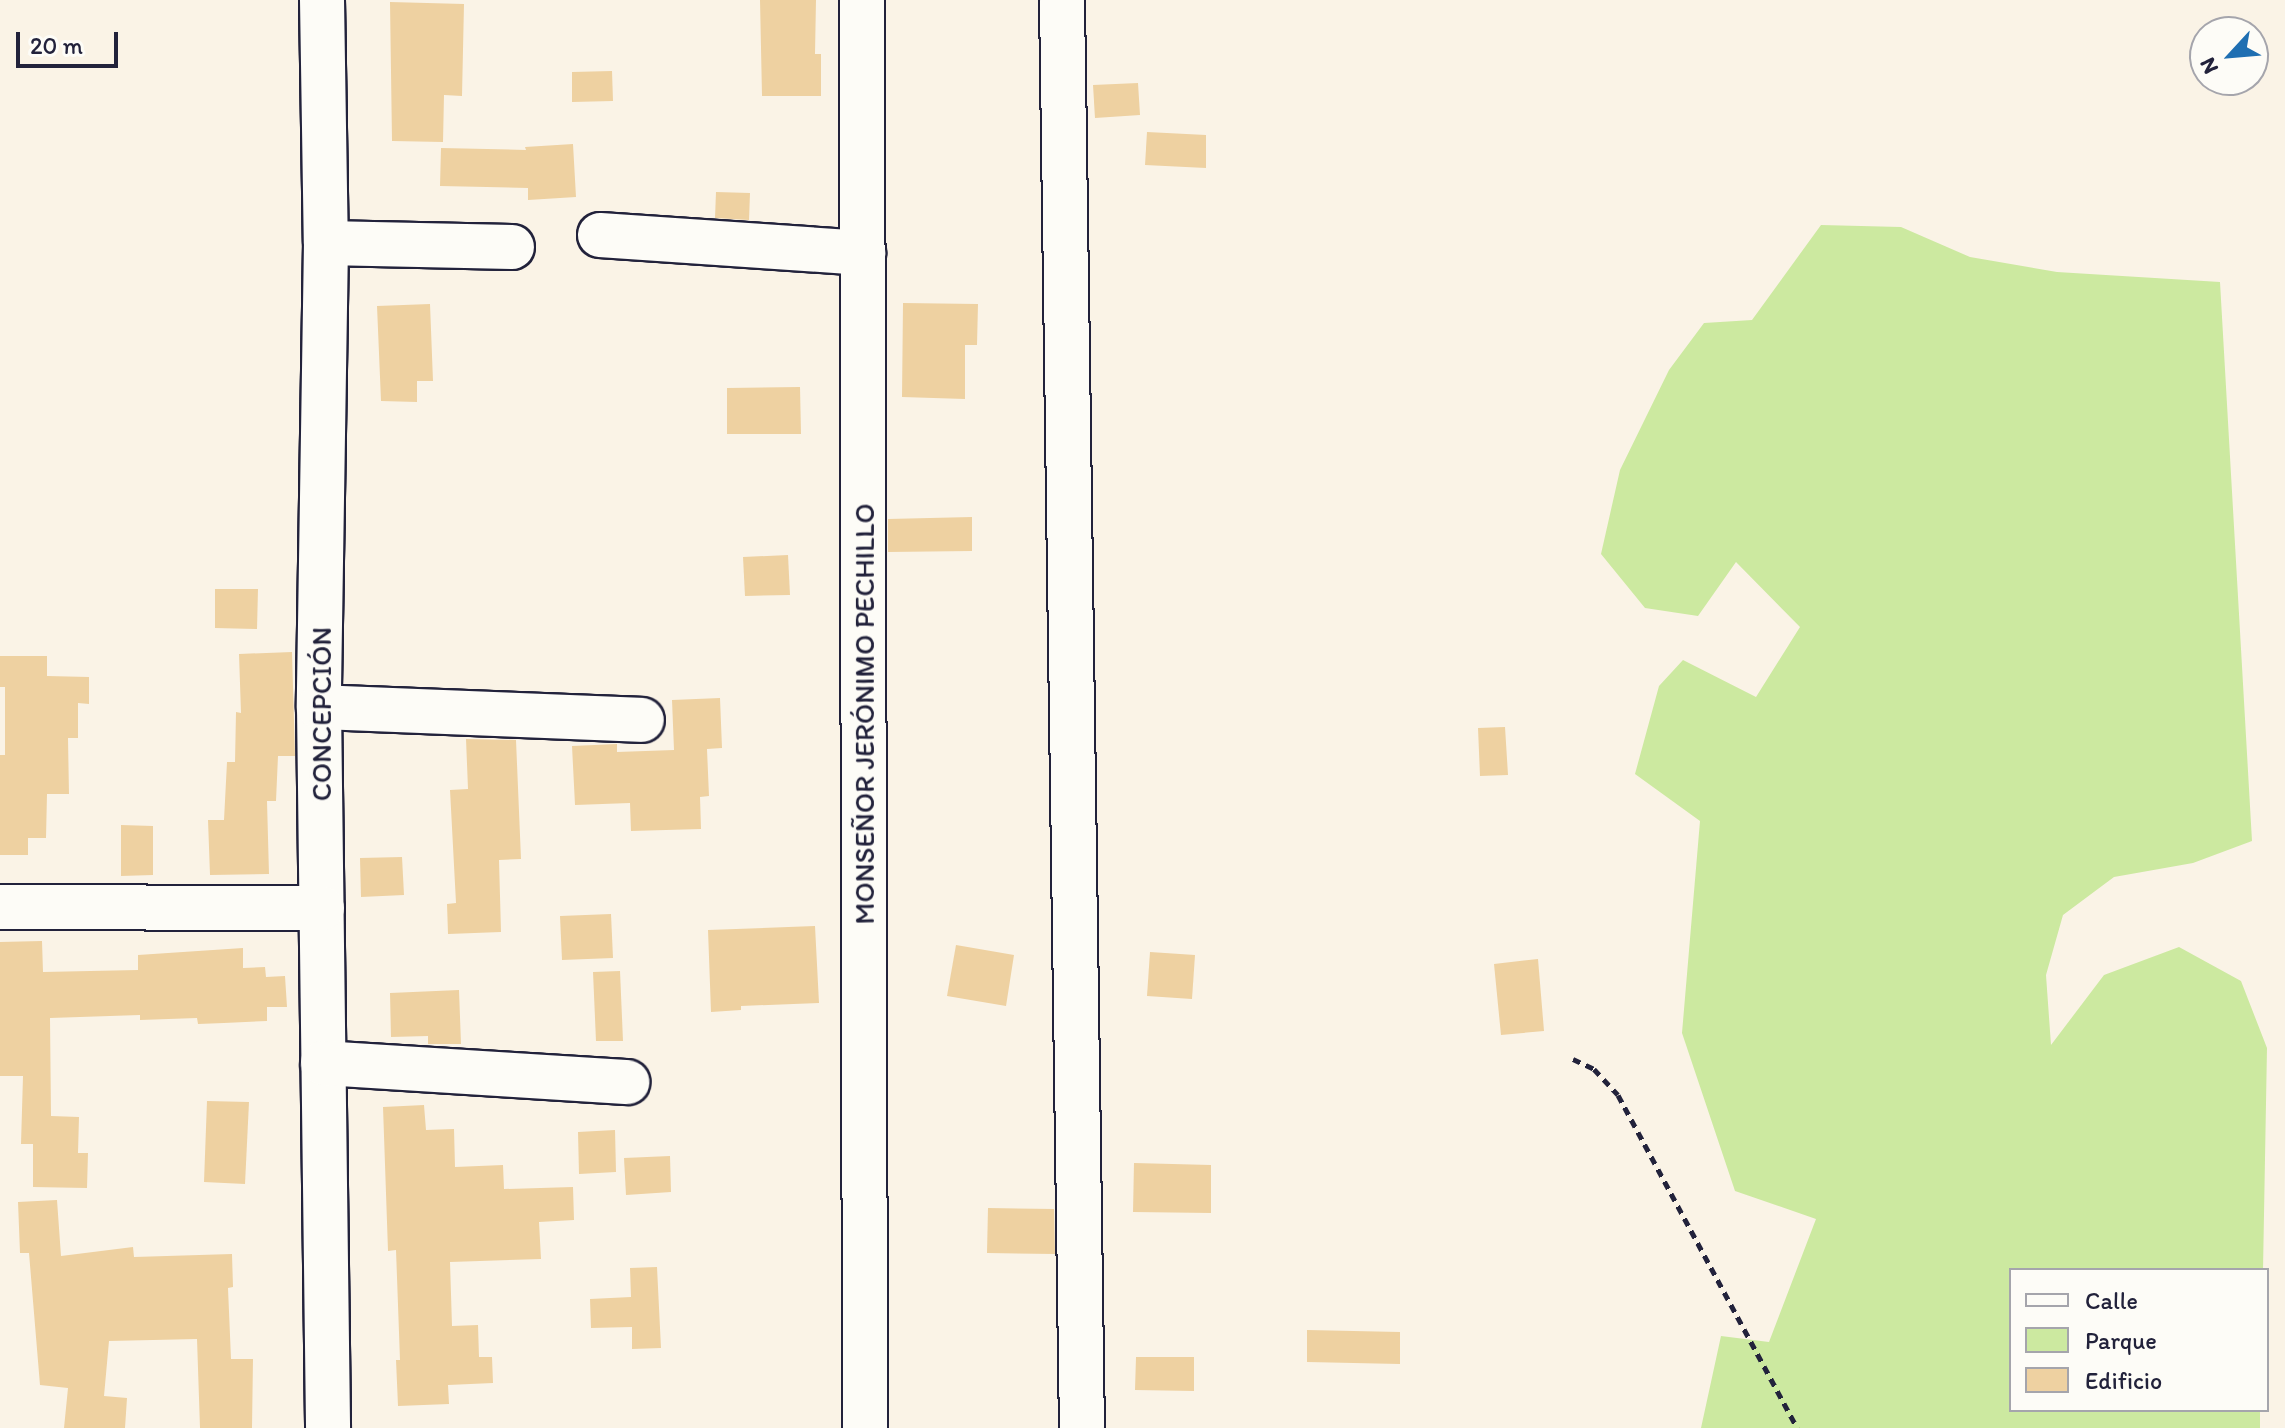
<!DOCTYPE html>
<meta charset="utf-8">
<style>
body{margin:0}
#map{position:relative;width:2285px;height:1428px;overflow:hidden;background:#faf3e6;font-family:Itim,sans-serif}
div>[style]{position:absolute}
.green>*{inset:0;background:#cce9a0}
.building>*{inset:0;background:#eed1a1}
.path>*{height:5px;margin-top:-2.5px;transform-origin:0;background:repeating-linear-gradient(90deg,#22223b 0 8px,transparent 0 14px)}
.roads{filter:drop-shadow(2px 0 #22223b) drop-shadow(-2px 0 #22223b) drop-shadow(0 2px #22223b) drop-shadow(0 -2px #22223b)}
.minor>*{height:44px;margin:-22px;padding:0 22px;transform-origin:22px;border-radius:22px;background:#fdfcf7}
span{translate:-50% -50%;white-space:nowrap;text-align:center;line-height:1.15;-webkit-text-stroke:6px #fdfcf7;paint-order:stroke}
.street-label{font-size:28px;color:#22223b}
.legend{position:absolute;left:2009px;top:1268px;width:260px;height:144px;box-sizing:border-box;background:#fdfcf7;border:2px solid #a5a5ac;margin:0;padding:10px 14px;list-style:none;font-size:24px;color:#22223b}
.legend li{display:flex;align-items:center;gap:16px;height:40px}
.legend b{width:40px;border:2px solid #a5a5ac}
.north{position:absolute;left:2189px;top:16px;width:80px;height:80px;box-sizing:border-box;background:#fdfcf7;border:2px solid #a5a5ac;border-radius:50%;rotate:244deg;font-size:22px;font-weight:700;line-height:32px;text-align:center;color:#22223b}
.north::after{content:'';display:block;margin:auto;width:28px;height:36px;background:#1f6fb2;clip-path:polygon(50% 0,100% 100%,50% 72%,0 100%)}
.scale{position:absolute;left:16px;top:32px;width:102px;height:36px;box-sizing:border-box;border:4px solid #22223b;border-top:0;padding-left:10px;font-size:24px;line-height:28px;white-space:nowrap;color:#22223b;-webkit-text-stroke:6px #fdfcf7;paint-order:stroke}
</style>
<div id="map">
<div class="green">
<i style="clip-path:polygon(1821px 225px,1901px 227px,1970px 257px,2057px 272px,2220px 282px,2252px 841px,2193px 863px,2114px 877px,2063px 915px,2046px 975px,2051px 1045px,2104px 975px,2179px 947px,2241px 981px,2267px 1048px,2263px 1270px,2011px 1270px,2011px 1410px,2260px 1410px,2260px 1428px,1701px 1428px,1721px 1336px,1769px 1342px,1816px 1219px,1735px 1191px,1682px 1033px,1700px 821px,1635px 774px,1659px 686px,1683px 660px,1756px 697px,1800px 627px,1736px 562px,1698px 616px,1645px 608px,1601px 554px,1620px 470px,1669px 370px,1704px 323px,1752px 320px)"></i>
</div>
<div class="building">
<i style="clip-path:polygon(760px 0,816px 0,815px 54px,821px 54px,821px 96px,762px 96px)"></i>
<i style="clip-path:polygon(390px 2px,464px 4px,462px 96px,444px 95px,443px 142px,392px 141px)"></i>
<i style="clip-path:polygon(612px 71px,613px 101px,572px 102px,572px 72px)"></i>
<i style="clip-path:polygon(1138px 83px,1140px 115px,1095px 118px,1093px 85px)"></i>
<i style="clip-path:polygon(1147px 132px,1206px 135px,1206px 168px,1145px 165px)"></i>
<i style="clip-path:polygon(573px 144px,576px 197px,528px 200px,528px 188px,440px 186px,441px 148px,526px 150px,525px 147px)"></i>
<i style="clip-path:polygon(716px 192px,750px 193px,749px 220px,715px 218px)"></i>
<i style="clip-path:polygon(903px 303px,978px 304px,977px 345px,965px 345px,965px 399px,902px 397px)"></i>
<i style="clip-path:polygon(430px 304px,433px 381px,417px 381px,417px 402px,381px 401px,377px 306px)"></i>
<i style="clip-path:polygon(800px 387px,801px 434px,727px 434px,727px 388px)"></i>
<i style="clip-path:polygon(972px 517px,972px 551px,888px 552px,888px 519px)"></i>
<i style="clip-path:polygon(788px 555px,790px 595px,745px 596px,743px 557px)"></i>
<i style="clip-path:polygon(215px 589px,258px 589px,257px 629px,215px 628px)"></i>
<i style="clip-path:polygon(292px 652px,295px 756px,278px 756px,276px 801px,267px 801px,269px 874px,210px 875px,208px 820px,224px 820px,227px 762px,235px 762px,236px 712px,241px 713px,239px 654px)"></i>
<i style="clip-path:polygon(0 656px,47px 656px,47px 676px,89px 677px,89px 704px,78px 703px,78px 738px,68px 738px,69px 794px,47px 794px,46px 838px,28px 838px,28px 855px,0 855px,0 755px,5px 755px,5px 687px,0 687px)"></i>
<i style="clip-path:polygon(720px 698px,722px 748px,707px 749px,709px 796px,700px 797px,701px 829px,631px 831px,630px 803px,575px 805px,572px 746px,617px 744px,617px 752px,674px 750px,672px 700px)"></i>
<i style="clip-path:polygon(1505px 727px,1508px 775px,1480px 776px,1478px 728px)"></i>
<i style="clip-path:polygon(466px 739px,516px 740px,521px 859px,499px 860px,501px 932px,448px 934px,447px 904px,456px 903px,450px 790px,468px 789px)"></i>
<i style="clip-path:polygon(121px 825px,153px 826px,153px 875px,121px 876px)"></i>
<i style="clip-path:polygon(402px 857px,404px 895px,361px 897px,360px 858px)"></i>
<i style="clip-path:polygon(611px 914px,613px 958px,562px 960px,560px 916px)"></i>
<i style="clip-path:polygon(815px 926px,819px 1003px,741px 1006px,741px 1010px,711px 1012px,708px 930px)"></i>
<i style="clip-path:polygon(42px 941px,43px 972px,138px 970px,138px 955px,243px 948px,243px 968px,265px 967px,266px 977px,285px 976px,287px 1007px,267px 1007px,267px 1021px,224px 1023px,198px 1024px,197px 1018px,140px 1020px,140px 1015px,50px 1018px,51px 1116px,79px 1117px,78px 1153px,88px 1153px,87px 1188px,33px 1187px,33px 1144px,21px 1144px,23px 1076px,0 1076px,0 942px)"></i>
<i style="clip-path:polygon(956px 945px,1014px 955px,1006px 1006px,947px 996px)"></i>
<i style="clip-path:polygon(1150px 952px,1195px 955px,1192px 999px,1147px 996px)"></i>
<i style="clip-path:polygon(1538px 959px,1544px 1031px,1501px 1035px,1494px 964px)"></i>
<i style="clip-path:polygon(620px 971px,623px 1041px,596px 1041px,593px 972px)"></i>
<i style="clip-path:polygon(459px 990px,461px 1044px,428px 1044px,428px 1036px,391px 1037px,390px 993px)"></i>
<i style="clip-path:polygon(207px 1101px,249px 1102px,245px 1184px,204px 1182px)"></i>
<i style="clip-path:polygon(424px 1105px,426px 1130px,454px 1129px,455px 1167px,503px 1165px,504px 1189px,573px 1187px,574px 1220px,539px 1222px,541px 1259px,450px 1262px,452px 1326px,478px 1325px,479px 1357px,492px 1357px,493px 1383px,448px 1385px,449px 1404px,398px 1406px,396px 1360px,400px 1360px,396px 1250px,388px 1251px,383px 1107px)"></i>
<i style="clip-path:polygon(615px 1130px,616px 1172px,579px 1174px,578px 1132px)"></i>
<i style="clip-path:polygon(670px 1156px,671px 1192px,626px 1195px,624px 1158px)"></i>
<i style="clip-path:polygon(1134px 1163px,1211px 1165px,1211px 1213px,1133px 1212px)"></i>
<i style="clip-path:polygon(57px 1200px,61px 1256px,133px 1247px,134px 1257px,232px 1254px,233px 1287px,228px 1288px,231px 1359px,253px 1359px,252px 1428px,200px 1428px,197px 1339px,109px 1341px,104px 1396px,127px 1398px,125px 1428px,64px 1428px,68px 1388px,40px 1385px,29px 1253px,20px 1253px,18px 1202px)"></i>
<i style="clip-path:polygon(988px 1208px,1054px 1209px,1055px 1254px,987px 1253px)"></i>
<i style="clip-path:polygon(657px 1267px,661px 1348px,632px 1349px,632px 1327px,591px 1328px,590px 1299px,631px 1297px,630px 1268px)"></i>
<i style="clip-path:polygon(1307px 1330px,1400px 1332px,1400px 1364px,1307px 1362px)"></i>
<i style="clip-path:polygon(1136px 1357px,1194px 1357px,1194px 1391px,1135px 1390px)"></i>
</div>
<div class="path">
<i style="left:1573px;top:1059px;width:23px;rotate:25deg"></i>
<i style="left:1594px;top:1069px;width:35px;rotate:47deg"></i>
<i style="left:1618px;top:1095px;width:378px;rotate:61.7deg"></i>
</div>
<div class="roads">
<div class="minor">
<i style="left:322px;top:0;width:243px;rotate:89.1deg"></i>
<i style="left:326px;top:243px;width:464px;rotate:90.9deg"></i>
<i style="left:319px;top:707px;width:721px;rotate:89.28deg"></i>
<i style="left:862px;top:0;width:1428px;rotate:89.88deg"></i>
<i style="left:1062px;top:0;width:1428px;rotate:89.2deg"></i>
<i style="left:600px;top:235px;width:264px;rotate:3.9deg"></i>
<i style="left:326px;top:243px;width:186px;rotate:1.2deg"></i>
<i style="left:319px;top:707px;width:323px;rotate:2.3deg"></i>
<i style="left:0;top:907px;width:322px;rotate:0.2deg"></i>
<i style="left:323px;top:1063px;width:305px;rotate:3.6deg"></i>
</div>
</div>
<div class="street-label">
<span style="left:321px;top:714px;rotate:-90deg">CONCEPCIÓN</span>
<span style="left:864px;top:714px;rotate:-90deg">MONSEÑOR JERÓNIMO PECHILLO</span>
</div>
<ul class="legend">
<li><b style="height:10px;background:#fdfcf7"></b>Calle</li>
<li><b style="height:22px;background:#cce9a0"></b>Parque</li>
<li><b style="height:22px;background:#eed1a1"></b>Edificio</li>
</ul>
<div class="north">N</div>
<div class="scale">20 m</div>
</div>
